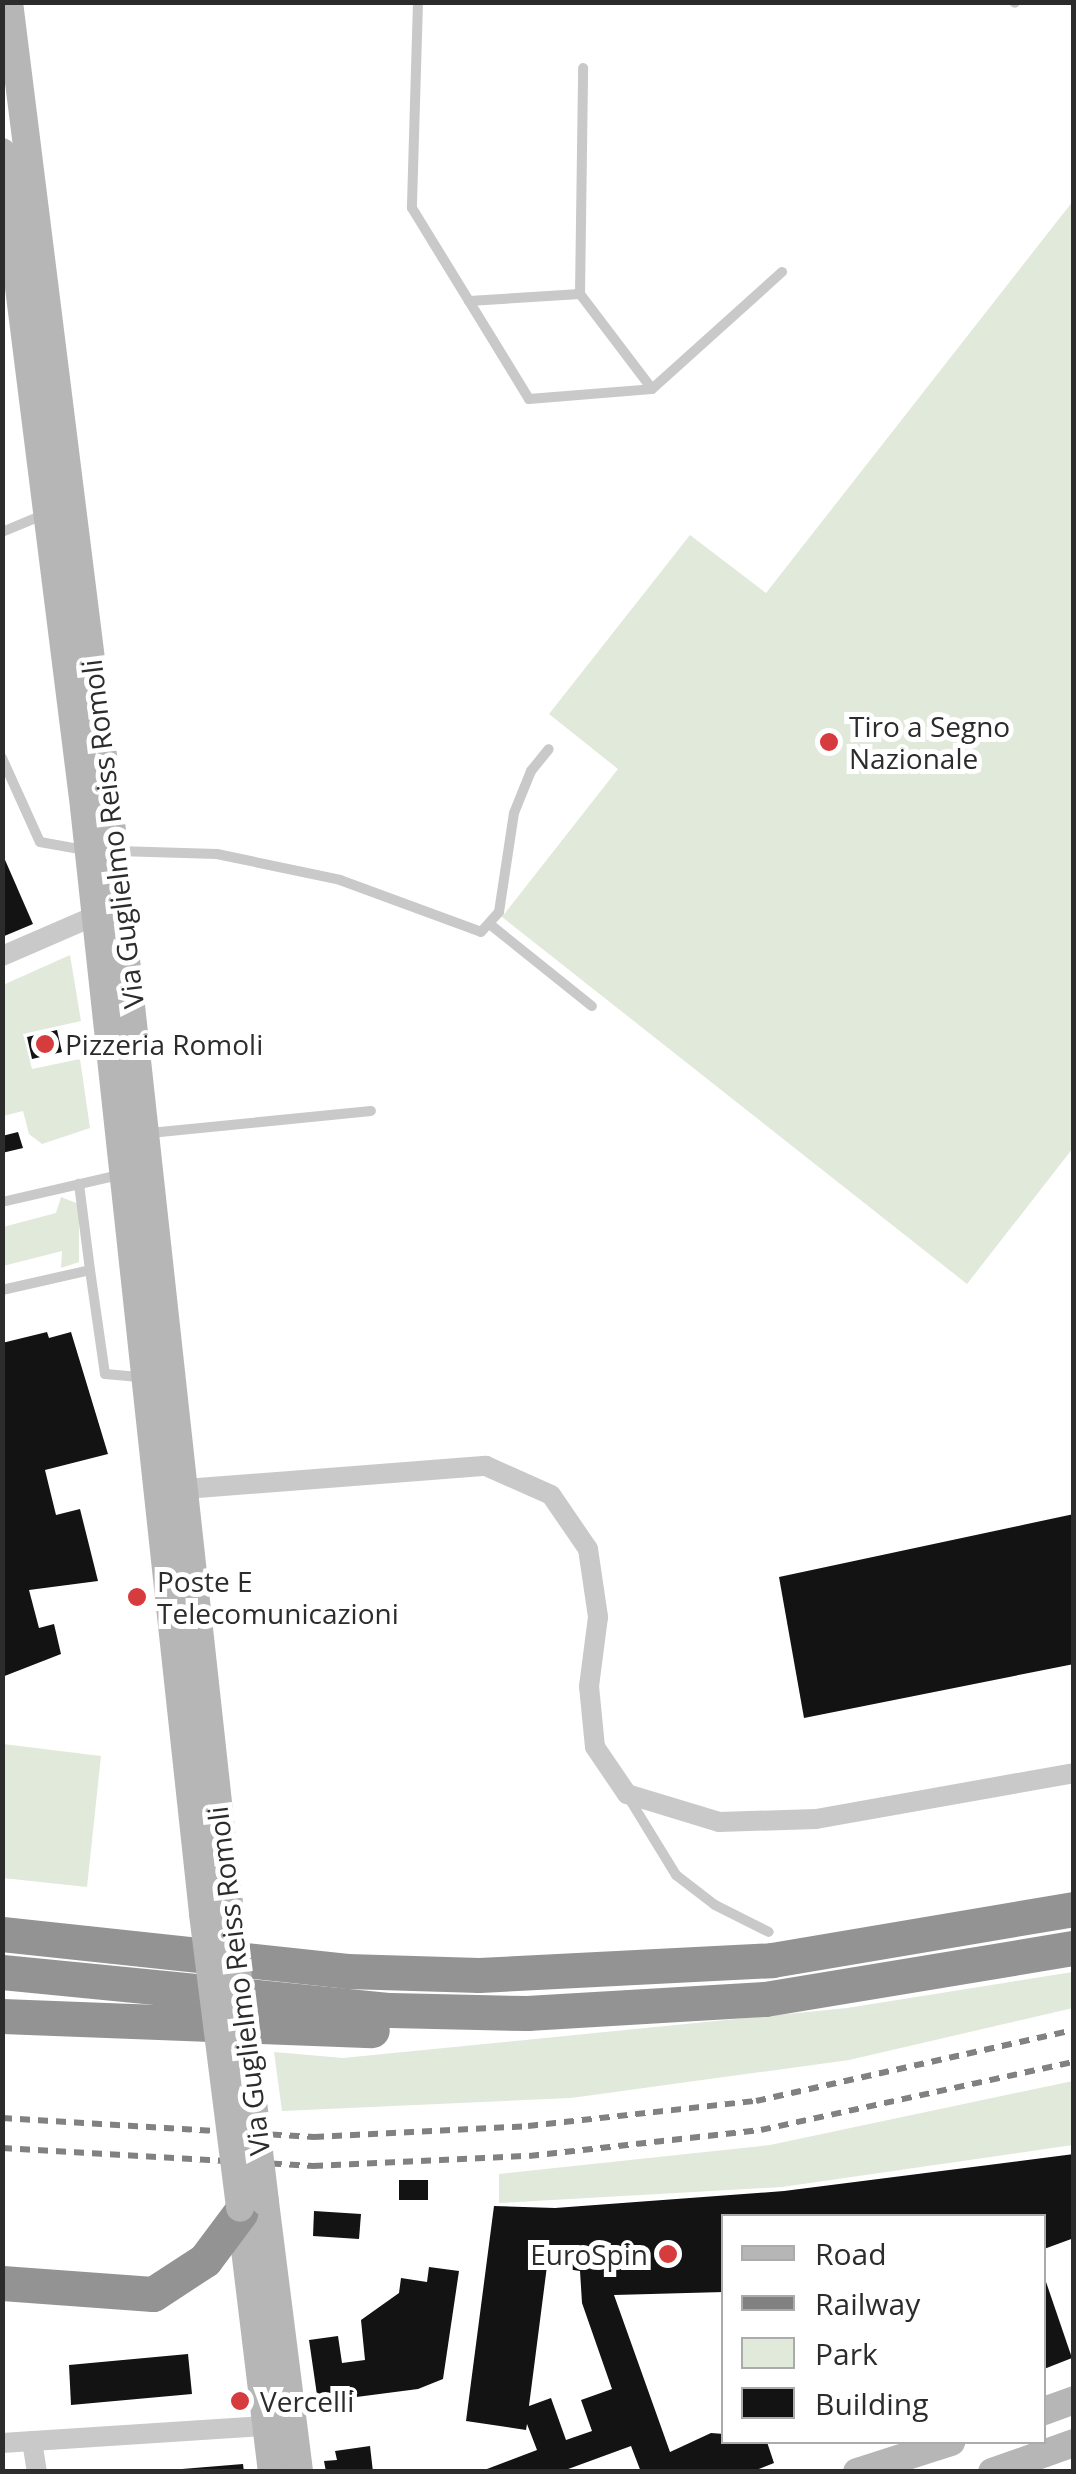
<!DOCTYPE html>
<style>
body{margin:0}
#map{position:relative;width:1076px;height:2474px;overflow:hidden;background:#fff;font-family:"Open Sans",sans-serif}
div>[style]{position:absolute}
.green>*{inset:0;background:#e1e9da}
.building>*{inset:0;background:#131313}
.service>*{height:10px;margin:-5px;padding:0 5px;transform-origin:5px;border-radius:5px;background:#c9c9c9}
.minor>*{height:20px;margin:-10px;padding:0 10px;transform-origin:10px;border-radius:10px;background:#c9c9c9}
.secondary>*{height:28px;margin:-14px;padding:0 14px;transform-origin:14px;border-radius:14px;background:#b6b6b6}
.motorway>*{height:35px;margin:-17.5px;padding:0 17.5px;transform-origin:17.5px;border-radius:17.5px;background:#939393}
.rail>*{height:6px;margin-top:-3px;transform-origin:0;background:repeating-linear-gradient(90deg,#818181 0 10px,transparent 0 18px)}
.secondary-bridge>*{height:28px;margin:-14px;padding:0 14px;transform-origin:14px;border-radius:14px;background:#b6b6b6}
.dots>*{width:28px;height:28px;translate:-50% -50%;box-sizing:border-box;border:5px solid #fff;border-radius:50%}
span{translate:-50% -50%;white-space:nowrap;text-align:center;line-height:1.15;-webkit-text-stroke:10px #fff;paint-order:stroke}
.poi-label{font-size:28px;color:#2c2c2c}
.left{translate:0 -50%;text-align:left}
.right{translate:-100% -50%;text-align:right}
.street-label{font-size:28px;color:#2c2c2c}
.frame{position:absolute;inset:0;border:5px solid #2c2c2c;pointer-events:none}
.legend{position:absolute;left:721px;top:2214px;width:325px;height:230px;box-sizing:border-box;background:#fff;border:2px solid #ababab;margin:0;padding:12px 18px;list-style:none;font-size:30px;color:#2c2c2c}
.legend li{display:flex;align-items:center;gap:20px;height:50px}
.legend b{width:50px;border:2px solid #ababab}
</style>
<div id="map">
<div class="green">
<i style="clip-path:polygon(1073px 201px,1073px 1148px,967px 1284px,502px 917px,618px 769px,549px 714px,690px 535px,766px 593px)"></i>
<i style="clip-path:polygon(70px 955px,81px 1021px,23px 1034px,32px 1069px,80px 1059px,90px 1128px,42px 1144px,29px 1134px,23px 1111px,3px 1116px,3px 985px)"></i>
<i style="clip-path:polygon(61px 1197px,79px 1204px,79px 1262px,61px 1268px,62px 1251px,3px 1266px,3px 1227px,56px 1213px)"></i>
<i style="clip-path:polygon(3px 1744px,101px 1756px,87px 1887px,3px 1878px)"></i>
<i style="clip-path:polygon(1073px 1972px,1073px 2008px,849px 2060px,571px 2098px,282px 2111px,274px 2052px,343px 2058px,847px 2008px)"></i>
<i style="clip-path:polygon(1073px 2081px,1073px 2145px,782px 2187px,499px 2203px,499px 2174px,770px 2145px)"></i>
</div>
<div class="building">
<i style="clip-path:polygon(2px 853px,33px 924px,2px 937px)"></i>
<i style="clip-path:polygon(57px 1030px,62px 1052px,32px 1059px,27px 1037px)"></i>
<i style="clip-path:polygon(18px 1132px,23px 1148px,2px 1153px,2px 1136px)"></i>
<i style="clip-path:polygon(47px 1332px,49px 1338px,71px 1332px,108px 1454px,45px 1470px,56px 1515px,80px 1509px,98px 1581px,29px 1590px,39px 1628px,54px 1624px,61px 1654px,2px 1677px,2px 1343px)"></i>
<i style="clip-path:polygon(1074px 1514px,1074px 1664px,804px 1718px,779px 1577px)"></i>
<i style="clip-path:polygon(evenodd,1074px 2154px,1074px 2238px,1044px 2249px,1044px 2216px,724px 2216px,724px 2292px,614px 2295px,670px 2452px,711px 2433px,724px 2434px,724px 2442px,767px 2442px,774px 2463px,751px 2472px,641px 2472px,631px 2446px,560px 2472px,479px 2472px,537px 2450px,527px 2424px,526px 2430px,466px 2421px,494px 2206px,555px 2208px,784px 2191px,1074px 2154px,547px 2266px,580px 2271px,582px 2303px,612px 2389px,581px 2400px,592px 2431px,566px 2440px,551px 2398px,529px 2406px,547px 2266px)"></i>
<i style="clip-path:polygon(399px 2180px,428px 2180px,428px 2200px,399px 2200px)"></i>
<i style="clip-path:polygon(314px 2211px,361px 2214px,359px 2239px,313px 2236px)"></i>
<i style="clip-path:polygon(429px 2267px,459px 2271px,443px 2379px,418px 2389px,318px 2402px,309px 2340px,338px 2336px,342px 2363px,365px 2360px,361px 2320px,399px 2293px,401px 2278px,427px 2282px)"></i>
<i style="clip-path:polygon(1044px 2276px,1072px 2358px,1044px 2369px)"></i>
<i style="clip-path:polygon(188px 2354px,192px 2394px,71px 2405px,69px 2365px)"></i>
<i style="clip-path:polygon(370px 2446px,373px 2472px,326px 2472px,324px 2461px,337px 2460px,335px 2451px)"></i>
<i style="clip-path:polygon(243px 2464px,244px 2472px,182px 2472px,182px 2469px)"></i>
</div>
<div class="service">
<i style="left:418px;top:2px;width:206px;rotate:91.7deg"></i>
<i style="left:412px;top:208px;width:109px;rotate:58.5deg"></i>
<i style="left:469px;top:301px;width:111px;rotate:-3.6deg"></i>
<i style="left:580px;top:294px;width:226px;rotate:-89.2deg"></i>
<i style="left:1014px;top:2px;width:1px;rotate:45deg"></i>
<i style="left:580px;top:294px;width:119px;rotate:52.8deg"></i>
<i style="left:469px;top:301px;width:115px;rotate:58.5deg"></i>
<i style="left:529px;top:399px;width:123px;rotate:-4.6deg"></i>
<i style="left:652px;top:389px;width:175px;rotate:-42deg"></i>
<i style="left:2px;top:532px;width:44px;rotate:-22.5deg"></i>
<i style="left:2px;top:758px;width:92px;rotate:65.7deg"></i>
<i style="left:40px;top:842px;width:46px;rotate:10.1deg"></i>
<i style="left:117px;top:851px;width:100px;rotate:1.7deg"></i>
<i style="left:217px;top:854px;width:126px;rotate:11.9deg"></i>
<i style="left:340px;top:880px;width:150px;rotate:20.2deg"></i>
<i style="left:481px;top:932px;width:27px;rotate:-48deg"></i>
<i style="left:499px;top:912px;width:100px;rotate:-81.4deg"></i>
<i style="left:514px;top:813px;width:45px;rotate:-68deg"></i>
<i style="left:531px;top:771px;width:28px;rotate:-51deg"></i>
<i style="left:492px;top:926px;width:128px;rotate:38.7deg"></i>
<i style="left:150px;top:1133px;width:222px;rotate:-5.7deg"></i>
<i style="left:2px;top:1202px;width:124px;rotate:-13deg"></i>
<i style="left:90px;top:1270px;width:105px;rotate:81.8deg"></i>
<i style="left:105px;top:1374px;width:37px;rotate:5deg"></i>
<i style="left:2px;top:1290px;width:90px;rotate:-12.8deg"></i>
<i style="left:90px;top:1270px;width:87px;rotate:-97.3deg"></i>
<i style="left:627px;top:1795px;width:94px;rotate:58.5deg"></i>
<i style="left:676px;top:1875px;width:49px;rotate:37.6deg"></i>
<i style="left:715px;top:1905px;width:60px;rotate:26.6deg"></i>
</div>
<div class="minor">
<i style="left:2px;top:956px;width:113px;rotate:-23.4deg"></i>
<i style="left:172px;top:1490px;width:315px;rotate:-4.4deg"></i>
<i style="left:486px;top:1466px;width:71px;rotate:24deg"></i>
<i style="left:551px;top:1495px;width:65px;rotate:55.6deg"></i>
<i style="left:588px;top:1549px;width:69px;rotate:81.6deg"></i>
<i style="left:598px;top:1617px;width:70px;rotate:97.4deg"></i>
<i style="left:589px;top:1686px;width:61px;rotate:84.4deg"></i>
<i style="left:595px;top:1747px;width:57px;rotate:55.8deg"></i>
<i style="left:627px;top:1794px;width:96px;rotate:16.9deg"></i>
<i style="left:719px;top:1822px;width:97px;rotate:-1.8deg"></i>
<i style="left:816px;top:1819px;width:262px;rotate:-10.1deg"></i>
<i style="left:32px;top:2441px;width:31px;rotate:81deg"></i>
<i style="left:2px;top:2443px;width:279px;rotate:-3.7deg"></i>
</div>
<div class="secondary">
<i style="left:9px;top:2px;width:808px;rotate:82.89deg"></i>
<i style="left:109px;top:804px;width:1115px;rotate:83.77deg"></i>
<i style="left:2px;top:152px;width:660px;rotate:82.86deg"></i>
<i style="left:84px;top:807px;width:1113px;rotate:83.86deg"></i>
<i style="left:265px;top:2202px;width:272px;rotate:82.8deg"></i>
<i style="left:240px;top:2208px;width:266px;rotate:83.1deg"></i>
<i style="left:1044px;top:2411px;width:32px;rotate:-20deg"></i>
<i style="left:857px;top:2472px;width:99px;rotate:-17.7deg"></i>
<i style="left:992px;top:2472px;width:87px;rotate:-19.5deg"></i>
</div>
<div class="motorway">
<i style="left:2px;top:1934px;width:347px;rotate:6.1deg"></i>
<i style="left:347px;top:1971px;width:132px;rotate:1.7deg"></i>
<i style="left:479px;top:1975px;width:293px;rotate:-2.9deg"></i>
<i style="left:772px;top:1960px;width:306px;rotate:-9.6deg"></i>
<i style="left:2px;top:1972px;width:390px;rotate:5.6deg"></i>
<i style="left:390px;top:2010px;width:137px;rotate:1.3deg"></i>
<i style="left:527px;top:2013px;width:238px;rotate:-3.4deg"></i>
<i style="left:765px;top:1999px;width:313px;rotate:-9.4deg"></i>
<i style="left:2px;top:2016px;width:370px;rotate:2.2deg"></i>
<i style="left:2px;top:2283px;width:151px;rotate:4.2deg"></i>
<i style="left:153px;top:2294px;width:62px;rotate:-33.2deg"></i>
<i style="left:205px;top:2260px;width:59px;rotate:-53.3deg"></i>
</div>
<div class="rail">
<i style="left:2px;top:2118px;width:313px;rotate:3.5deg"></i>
<i style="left:314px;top:2137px;width:214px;rotate:-2.9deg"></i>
<i style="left:528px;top:2126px;width:229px;rotate:-6.3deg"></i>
<i style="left:756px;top:2101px;width:326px;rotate:-12.6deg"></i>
<i style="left:2px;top:2148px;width:312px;rotate:3.3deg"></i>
<i style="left:313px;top:2166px;width:216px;rotate:-2.7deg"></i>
<i style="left:529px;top:2156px;width:233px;rotate:-6.4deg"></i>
<i style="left:761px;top:2130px;width:320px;rotate:-12.3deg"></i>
</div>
<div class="secondary-bridge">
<i style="left:230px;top:1912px;width:292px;rotate:83.1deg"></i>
<i style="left:203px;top:1914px;width:296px;rotate:82.8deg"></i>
</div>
<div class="dots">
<i style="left:829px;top:742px;background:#d63b3e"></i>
<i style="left:45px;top:1044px;background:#d63b3e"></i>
<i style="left:137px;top:1597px;background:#d63b3e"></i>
<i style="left:668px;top:2254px;background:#d63b3e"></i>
<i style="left:240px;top:2401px;background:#d63b3e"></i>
</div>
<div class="poi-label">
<span class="left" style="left:849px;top:742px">Tiro a Segno<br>Nazionale</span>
<span class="left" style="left:65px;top:1044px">Pizzeria Romoli</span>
<span class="left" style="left:157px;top:1597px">Poste E<br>Telecomunicazioni</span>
<span class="right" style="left:648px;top:2254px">EuroSpin</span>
<span class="left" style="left:260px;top:2401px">Vercelli</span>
</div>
<div class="street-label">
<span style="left:112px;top:834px;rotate:-97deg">Via Guglielmo Reiss Romoli</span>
<span style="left:238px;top:1981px;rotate:-97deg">Via Guglielmo Reiss Romoli</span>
</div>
<div class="frame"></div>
<ul class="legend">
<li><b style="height:12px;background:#b6b6b6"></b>Road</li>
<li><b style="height:12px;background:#818181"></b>Railway</li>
<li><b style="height:28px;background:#e1e9da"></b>Park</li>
<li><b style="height:28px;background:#131313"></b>Building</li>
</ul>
</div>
